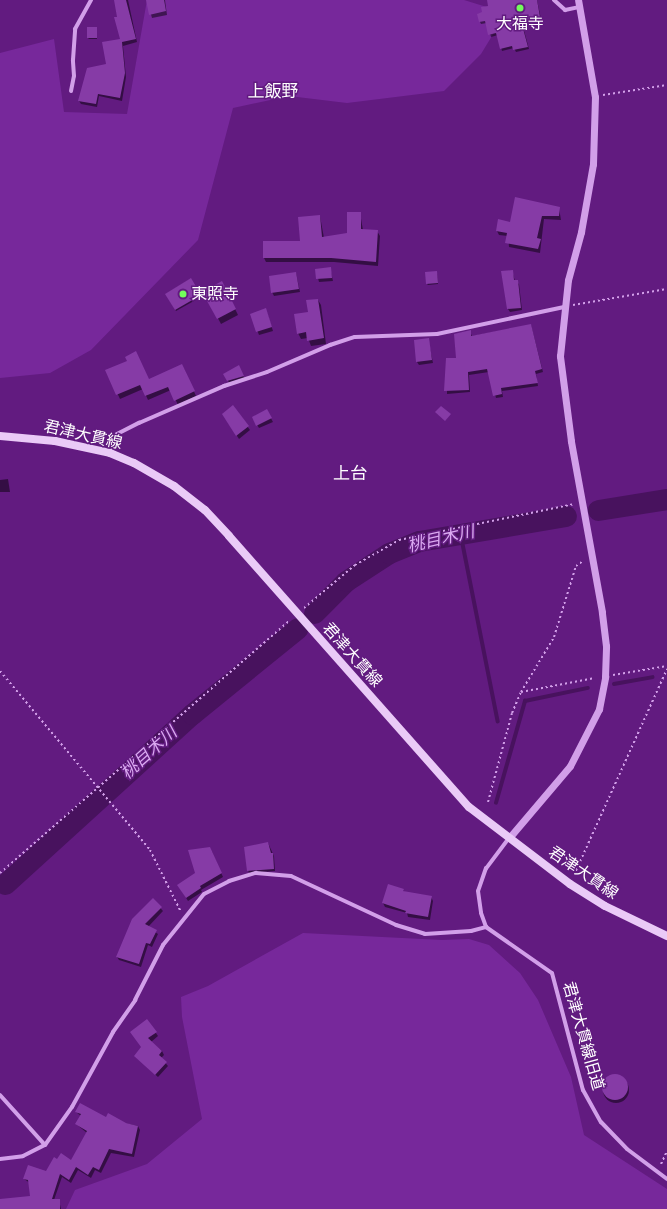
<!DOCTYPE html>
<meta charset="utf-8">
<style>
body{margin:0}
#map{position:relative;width:667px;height:1209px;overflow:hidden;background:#621b80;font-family:Jost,"Noto Sans JP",sans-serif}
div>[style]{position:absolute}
.green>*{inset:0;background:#77289b}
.shadow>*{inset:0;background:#0007}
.round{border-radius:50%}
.stream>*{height:3.5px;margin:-1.75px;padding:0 1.75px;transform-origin:1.75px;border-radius:1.75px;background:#48125e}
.river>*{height:21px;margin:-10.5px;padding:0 10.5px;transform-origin:10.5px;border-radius:10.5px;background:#48125e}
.building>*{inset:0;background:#863ba6}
.path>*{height:2px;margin-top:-1px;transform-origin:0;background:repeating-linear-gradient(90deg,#d29fe9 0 2px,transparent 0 5px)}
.minor>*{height:4px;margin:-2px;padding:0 2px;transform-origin:2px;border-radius:2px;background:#d29fe9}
.tertiary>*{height:7px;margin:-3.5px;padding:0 3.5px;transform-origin:3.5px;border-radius:3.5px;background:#d29fe9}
.secondary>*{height:8px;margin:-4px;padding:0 4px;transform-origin:4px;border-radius:4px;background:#eacaf7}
.dots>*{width:11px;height:11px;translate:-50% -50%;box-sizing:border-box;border:2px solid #621b80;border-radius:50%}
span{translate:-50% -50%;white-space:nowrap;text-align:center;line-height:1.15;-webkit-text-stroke:3px #621b80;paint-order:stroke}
.poi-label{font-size:16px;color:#fff}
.left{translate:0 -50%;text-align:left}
.street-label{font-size:16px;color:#fff}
.neighbourhood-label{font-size:17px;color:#fff}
.water-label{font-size:17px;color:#dbaaf1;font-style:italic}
</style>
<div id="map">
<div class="green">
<i style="clip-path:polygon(147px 0,464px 0,506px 13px,481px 54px,444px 91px,347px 103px,289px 96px,233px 108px,198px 240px,91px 350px,50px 373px,0 378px,0 53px,54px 39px,64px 112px,127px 114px)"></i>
<i style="clip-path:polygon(303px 933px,442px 940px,469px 939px,489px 945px,520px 973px,538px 1000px,571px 1077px,584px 1135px,667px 1189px,667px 1209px,66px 1209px,75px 1190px,147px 1164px,202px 1119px,182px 1017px,181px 997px,208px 986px)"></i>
</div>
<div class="shadow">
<i style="clip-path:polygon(115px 0,128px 0,137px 42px,123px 46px,126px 77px,122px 101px,99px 96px,97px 107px,81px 104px,79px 101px,108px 65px,121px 40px)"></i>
<i style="clip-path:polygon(147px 0,165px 0,167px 15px,152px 18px)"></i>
<i style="clip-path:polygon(488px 0,537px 0,541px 19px,522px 23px,529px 49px,516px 52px,514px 48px,502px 51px,498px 35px,491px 37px,487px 23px,481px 24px,480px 22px,478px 14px,484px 13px,489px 6px)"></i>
<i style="clip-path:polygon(96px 28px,97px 39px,89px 39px,88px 38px)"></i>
<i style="clip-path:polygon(559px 208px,561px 220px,544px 219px,540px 253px,509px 247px,508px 236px,499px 235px,497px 231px,511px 223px)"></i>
<i style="clip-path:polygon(360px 213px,363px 230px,377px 231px,380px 236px,378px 266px,334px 262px,266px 262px,264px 258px,301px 242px,320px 216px,324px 238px,348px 234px)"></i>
<i style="clip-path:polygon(330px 268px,333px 281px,319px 282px,316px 270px)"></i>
<i style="clip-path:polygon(512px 271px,515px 281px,519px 284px,522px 310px,510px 312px,508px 309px)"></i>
<i style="clip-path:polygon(296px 273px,300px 292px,274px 296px,272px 292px)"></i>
<i style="clip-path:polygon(437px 273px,438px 284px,428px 285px,427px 284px)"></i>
<i style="clip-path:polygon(190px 279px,201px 297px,176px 311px,166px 294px)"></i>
<i style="clip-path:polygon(225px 288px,238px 315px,221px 324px,204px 292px)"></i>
<i style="clip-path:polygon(318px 300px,321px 305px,326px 344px,311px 346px,308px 338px,301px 339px,298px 333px)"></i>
<i style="clip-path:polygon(267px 313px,273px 331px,259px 335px,251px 314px)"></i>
<i style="clip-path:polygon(531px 325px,543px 372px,536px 374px,538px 386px,502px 391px,503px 397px,496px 398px,489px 372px,469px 375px,470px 392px,447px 394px,447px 359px,458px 359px,470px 332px,472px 336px)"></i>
<i style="clip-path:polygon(428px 339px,433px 363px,419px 365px,417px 362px)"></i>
<i style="clip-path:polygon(238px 367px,245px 379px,230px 384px,224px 374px)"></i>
<i style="clip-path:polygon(184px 369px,196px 396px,178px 405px,171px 390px,148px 400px,143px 389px,120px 399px,107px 371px,149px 380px)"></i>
<i style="clip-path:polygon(233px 407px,250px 430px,239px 439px,223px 414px)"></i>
<i style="clip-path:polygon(267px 411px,273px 422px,259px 428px,253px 418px)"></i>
<i style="clip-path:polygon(8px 479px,10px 492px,0 492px,0 480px)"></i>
<i style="clip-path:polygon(268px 843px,274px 856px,275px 871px,250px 873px,248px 871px)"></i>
<i style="clip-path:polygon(212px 852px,223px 877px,201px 890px,202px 892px,188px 901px,178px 885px,196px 874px)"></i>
<i style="clip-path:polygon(389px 885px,405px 892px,431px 897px,433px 901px,430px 920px,408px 917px,407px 913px,385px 907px,383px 903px)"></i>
<i style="clip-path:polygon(153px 900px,163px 911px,148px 927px,158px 934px,152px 947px,148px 945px,141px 967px,119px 960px,117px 957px)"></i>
<i style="clip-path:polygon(147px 1020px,158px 1036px,151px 1042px,162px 1051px,164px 1055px,161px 1058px,168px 1066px,158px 1077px,135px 1056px,142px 1048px)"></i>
<i class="round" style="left:603px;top:1077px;width:26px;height:26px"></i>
<i style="clip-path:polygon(76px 1112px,138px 1126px,140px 1130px,134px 1157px,111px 1153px,101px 1173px,95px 1170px,91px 1178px,78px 1170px,71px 1183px,62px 1177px,54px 1200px,59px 1200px,61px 1209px,0 1209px,0 1200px,31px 1197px,30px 1183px,24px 1179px,47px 1172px,57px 1160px,72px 1161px,87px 1133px,76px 1124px,81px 1116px)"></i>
</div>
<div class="stream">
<i style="left:461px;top:534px;width:191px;rotate:78.8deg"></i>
<i style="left:614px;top:684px;width:39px;rotate:-10deg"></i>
<i style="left:496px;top:803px;width:106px;rotate:-74.1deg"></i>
<i style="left:525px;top:701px;width:64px;rotate:-11.7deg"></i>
<i style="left:0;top:888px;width:6px;rotate:-39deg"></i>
</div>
<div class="river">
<i style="left:598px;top:510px;width:70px;rotate:-9.1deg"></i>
<i style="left:314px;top:613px;width:45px;rotate:-45deg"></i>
<i style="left:346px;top:581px;width:51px;rotate:-33.1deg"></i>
<i style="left:389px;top:553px;width:32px;rotate:-22deg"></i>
<i style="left:419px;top:541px;width:149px;rotate:-9.7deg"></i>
<i style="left:5px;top:884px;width:253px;rotate:-42.3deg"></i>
<i style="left:192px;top:714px;width:136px;rotate:-39.1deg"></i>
</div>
<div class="building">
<i style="clip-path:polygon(114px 0,126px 0,136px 39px,122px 42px,125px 73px,120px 98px,98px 94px,96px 104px,78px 101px,87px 68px,106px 64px,102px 42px,120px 39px,114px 17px,117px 17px)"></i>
<i style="clip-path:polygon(146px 0,164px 0,166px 11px,149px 15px)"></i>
<i style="clip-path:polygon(487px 0,537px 0,540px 17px,521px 21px,528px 47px,513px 50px,512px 46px,500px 49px,496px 33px,488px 35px,485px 21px,479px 22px,477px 14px,482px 12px,481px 7px,488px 6px)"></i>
<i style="clip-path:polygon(87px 27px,97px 27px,97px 38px,87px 38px)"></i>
<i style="clip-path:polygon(515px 197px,560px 207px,559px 216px,542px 216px,537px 238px,541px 239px,538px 249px,505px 243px,507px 233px,496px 231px,498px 219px,510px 222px)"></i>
<i style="clip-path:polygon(347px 212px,361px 212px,361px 229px,378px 230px,376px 262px,331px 258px,263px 258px,263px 241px,300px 241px,298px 217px,320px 215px,322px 237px,347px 233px)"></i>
<i style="clip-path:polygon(331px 267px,332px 278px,316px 279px,315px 269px)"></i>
<i style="clip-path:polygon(513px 270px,514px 280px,518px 280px,521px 308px,507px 309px,501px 271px)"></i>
<i style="clip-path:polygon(437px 271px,438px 283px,426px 284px,425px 272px)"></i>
<i style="clip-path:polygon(296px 272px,299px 289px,271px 293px,269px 276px)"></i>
<i style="clip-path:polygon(191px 278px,201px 295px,175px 310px,165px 294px)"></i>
<i style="clip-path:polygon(222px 281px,236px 309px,217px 319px,202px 292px)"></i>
<i style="clip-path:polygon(318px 299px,324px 338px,307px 341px,306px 332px,297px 334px,294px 314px,308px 312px,306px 300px)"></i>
<i style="clip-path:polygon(266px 308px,272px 327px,256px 332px,250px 314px)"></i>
<i style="clip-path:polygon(531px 324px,542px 369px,535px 371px,538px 383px,501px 388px,502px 394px,493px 396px,487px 369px,468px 372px,469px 390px,444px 391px,446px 358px,456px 358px,454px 334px,471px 330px,471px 336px)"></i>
<i style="clip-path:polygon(429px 338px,432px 360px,416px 362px,414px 340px)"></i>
<i style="clip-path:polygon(136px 351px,149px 379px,182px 364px,195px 391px,174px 401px,168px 387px,145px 396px,140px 385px,116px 395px,105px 370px,127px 361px,125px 357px)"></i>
<i style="clip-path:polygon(239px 365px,244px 376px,227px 381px,223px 374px)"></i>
<i style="clip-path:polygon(233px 405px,249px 426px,236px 436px,222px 414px)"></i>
<i style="clip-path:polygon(441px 406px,451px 414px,445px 421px,435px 412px)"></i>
<i style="clip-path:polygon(267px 409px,272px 418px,256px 426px,252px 417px)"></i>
<i style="clip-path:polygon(268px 842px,271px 853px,273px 853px,274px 869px,247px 871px,244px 847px)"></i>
<i style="clip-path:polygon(210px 847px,222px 873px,200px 886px,201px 888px,186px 898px,177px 885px,195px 873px,188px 850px)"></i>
<i style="clip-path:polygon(388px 884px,404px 889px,403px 891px,432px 896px,428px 917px,405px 913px,406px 911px,382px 903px)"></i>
<i style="clip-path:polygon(153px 898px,162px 907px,145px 924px,157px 930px,150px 944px,146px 943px,139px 964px,116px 957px,132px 919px)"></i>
<i style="clip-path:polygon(147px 1019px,157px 1032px,148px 1038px,162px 1051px,159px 1055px,167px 1062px,155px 1075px,134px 1056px,141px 1047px,130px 1032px)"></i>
<i class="round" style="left:602px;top:1074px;width:26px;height:26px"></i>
<i style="clip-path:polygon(80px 1103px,106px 1117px,108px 1113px,126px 1123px,138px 1126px,132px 1154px,109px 1149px,99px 1170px,93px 1167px,88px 1175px,76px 1167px,69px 1180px,60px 1174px,52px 1199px,60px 1199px,60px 1209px,0 1209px,0 1199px,30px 1196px,28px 1180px,23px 1179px,28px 1165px,46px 1171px,54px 1157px,57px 1159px,61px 1153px,71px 1160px,87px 1131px,75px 1124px,81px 1114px,75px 1112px)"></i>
</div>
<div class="path">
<i style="left:603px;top:95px;width:65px;rotate:-8.9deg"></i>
<i style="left:573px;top:305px;width:95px;rotate:-9.7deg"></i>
<i style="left:304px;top:608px;width:67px;rotate:-40.1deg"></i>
<i style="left:355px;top:565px;width:51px;rotate:-29.6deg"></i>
<i style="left:399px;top:540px;width:179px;rotate:-11.6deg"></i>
<i style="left:0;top:671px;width:234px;rotate:50deg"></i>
<i style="left:150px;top:850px;width:69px;rotate:63.4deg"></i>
<i style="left:613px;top:675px;width:55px;rotate:-9.5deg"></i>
<i style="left:521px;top:692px;width:75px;rotate:-10.7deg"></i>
<i style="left:488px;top:802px;width:92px;rotate:-74.9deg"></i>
<i style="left:512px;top:713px;width:23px;rotate:-67deg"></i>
<i style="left:521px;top:692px;width:64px;rotate:-59deg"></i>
<i style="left:554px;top:637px;width:74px;rotate:-72.8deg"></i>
<i style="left:576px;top:566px;width:9px;rotate:-36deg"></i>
<i style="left:0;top:873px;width:385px;rotate:-41.1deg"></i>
<i style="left:574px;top:875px;width:226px;rotate:-65.7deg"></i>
<i style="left:661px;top:1164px;width:14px;rotate:-65deg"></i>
</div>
<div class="minor">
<i style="left:554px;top:0;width:15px;rotate:42deg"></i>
<i style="left:565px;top:10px;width:14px;rotate:-12deg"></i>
<i style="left:71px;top:91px;width:15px;rotate:-79deg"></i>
<i style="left:74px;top:76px;width:16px;rotate:-94deg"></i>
<i style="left:73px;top:60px;width:31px;rotate:-86deg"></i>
<i style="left:75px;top:29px;width:33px;rotate:-61deg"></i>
<i style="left:110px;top:453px;width:20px;rotate:-70deg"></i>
<i style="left:117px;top:434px;width:25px;rotate:-27deg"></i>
<i style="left:139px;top:423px;width:93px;rotate:-23.5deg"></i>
<i style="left:224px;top:386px;width:45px;rotate:-18deg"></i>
<i style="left:267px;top:372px;width:69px;rotate:-23.2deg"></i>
<i style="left:330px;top:345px;width:26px;rotate:-18deg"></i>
<i style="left:355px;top:337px;width:82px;rotate:-2.1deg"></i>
<i style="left:437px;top:334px;width:130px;rotate:-12deg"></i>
<i style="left:509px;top:838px;width:38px;rotate:127deg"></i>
<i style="left:486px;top:868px;width:24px;rotate:109deg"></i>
<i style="left:478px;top:891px;width:22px;rotate:82deg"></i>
<i style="left:481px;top:913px;width:15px;rotate:70deg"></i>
<i style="left:486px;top:927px;width:80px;rotate:34.9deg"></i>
<i style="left:552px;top:973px;width:121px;rotate:75.2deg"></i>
<i style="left:583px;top:1090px;width:37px;rotate:61deg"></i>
<i style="left:601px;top:1122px;width:37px;rotate:46deg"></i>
<i style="left:627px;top:1149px;width:50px;rotate:36.9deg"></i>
<i style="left:0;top:1095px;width:67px;rotate:48deg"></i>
<i style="left:0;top:1159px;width:23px;rotate:-7deg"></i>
<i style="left:23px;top:1156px;width:25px;rotate:-27deg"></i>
<i style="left:45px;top:1145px;width:47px;rotate:-54.6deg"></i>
<i style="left:72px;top:1107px;width:85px;rotate:-61.3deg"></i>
<i style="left:113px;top:1032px;width:39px;rotate:-55deg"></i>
<i style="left:135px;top:1000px;width:62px;rotate:-63deg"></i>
<i style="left:163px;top:945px;width:65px;rotate:-51.2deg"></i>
<i style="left:204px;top:894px;width:28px;rotate:-27deg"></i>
<i style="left:229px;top:881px;width:28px;rotate:-17deg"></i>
<i style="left:256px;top:873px;width:35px;rotate:5deg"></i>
<i style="left:291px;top:876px;width:116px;rotate:25deg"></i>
<i style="left:396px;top:925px;width:30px;rotate:17deg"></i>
<i style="left:425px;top:934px;width:46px;rotate:-3.7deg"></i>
<i style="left:471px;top:931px;width:16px;rotate:-15deg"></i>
</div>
<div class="tertiary">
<i style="left:509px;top:838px;width:94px;rotate:-49.7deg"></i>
<i style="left:570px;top:766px;width:64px;rotate:-63deg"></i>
<i style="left:599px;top:709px;width:33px;rotate:-79deg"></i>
<i style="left:605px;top:677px;width:31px;rotate:-88deg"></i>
<i style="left:606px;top:646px;width:34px;rotate:-97deg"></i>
<i style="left:602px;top:612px;width:174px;rotate:-100.3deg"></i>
<i style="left:571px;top:441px;width:86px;rotate:-97.4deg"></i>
<i style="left:560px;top:356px;width:76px;rotate:-84deg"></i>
<i style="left:568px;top:280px;width:50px;rotate:-74.8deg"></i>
<i style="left:581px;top:232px;width:69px;rotate:-80deg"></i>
<i style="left:593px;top:164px;width:67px;rotate:-88.3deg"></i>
<i style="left:595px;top:97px;width:98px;rotate:-99.9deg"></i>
</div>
<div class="secondary">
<i style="left:0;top:436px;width:55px;rotate:5.2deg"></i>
<i style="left:55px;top:441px;width:56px;rotate:12.3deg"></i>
<i style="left:110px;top:453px;width:26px;rotate:23deg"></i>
<i style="left:134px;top:463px;width:46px;rotate:29.9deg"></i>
<i style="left:174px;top:486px;width:39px;rotate:38deg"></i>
<i style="left:205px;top:510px;width:35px;rotate:47deg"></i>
<i style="left:229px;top:536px;width:362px;rotate:48.5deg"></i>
<i style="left:469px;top:807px;width:127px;rotate:37.3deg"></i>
<i style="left:570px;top:884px;width:41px;rotate:32.2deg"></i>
<i style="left:605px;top:906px;width:69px;rotate:25.8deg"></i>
</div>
<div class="dots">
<i style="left:520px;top:8px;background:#73fb5b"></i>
<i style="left:183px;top:294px;background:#73fb5b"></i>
</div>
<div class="poi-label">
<span style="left:520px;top:24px">大福寺</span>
<span class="left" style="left:191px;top:294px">東照寺</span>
</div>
<div class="street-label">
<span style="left:83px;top:435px;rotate:13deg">君津大貫線</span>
<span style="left:352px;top:655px;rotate:48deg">君津大貫線</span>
<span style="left:583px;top:873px;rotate:34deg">君津大貫線</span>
<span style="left:583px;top:1036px;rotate:74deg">君津大貫線旧道</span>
</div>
<div class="neighbourhood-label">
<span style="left:273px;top:92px">上飯野</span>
<span style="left:350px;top:474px">上台</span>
</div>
<div class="water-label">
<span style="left:441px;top:539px;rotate:-13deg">桃目木川</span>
<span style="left:149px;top:753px;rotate:-42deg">桃目木川</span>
</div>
</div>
